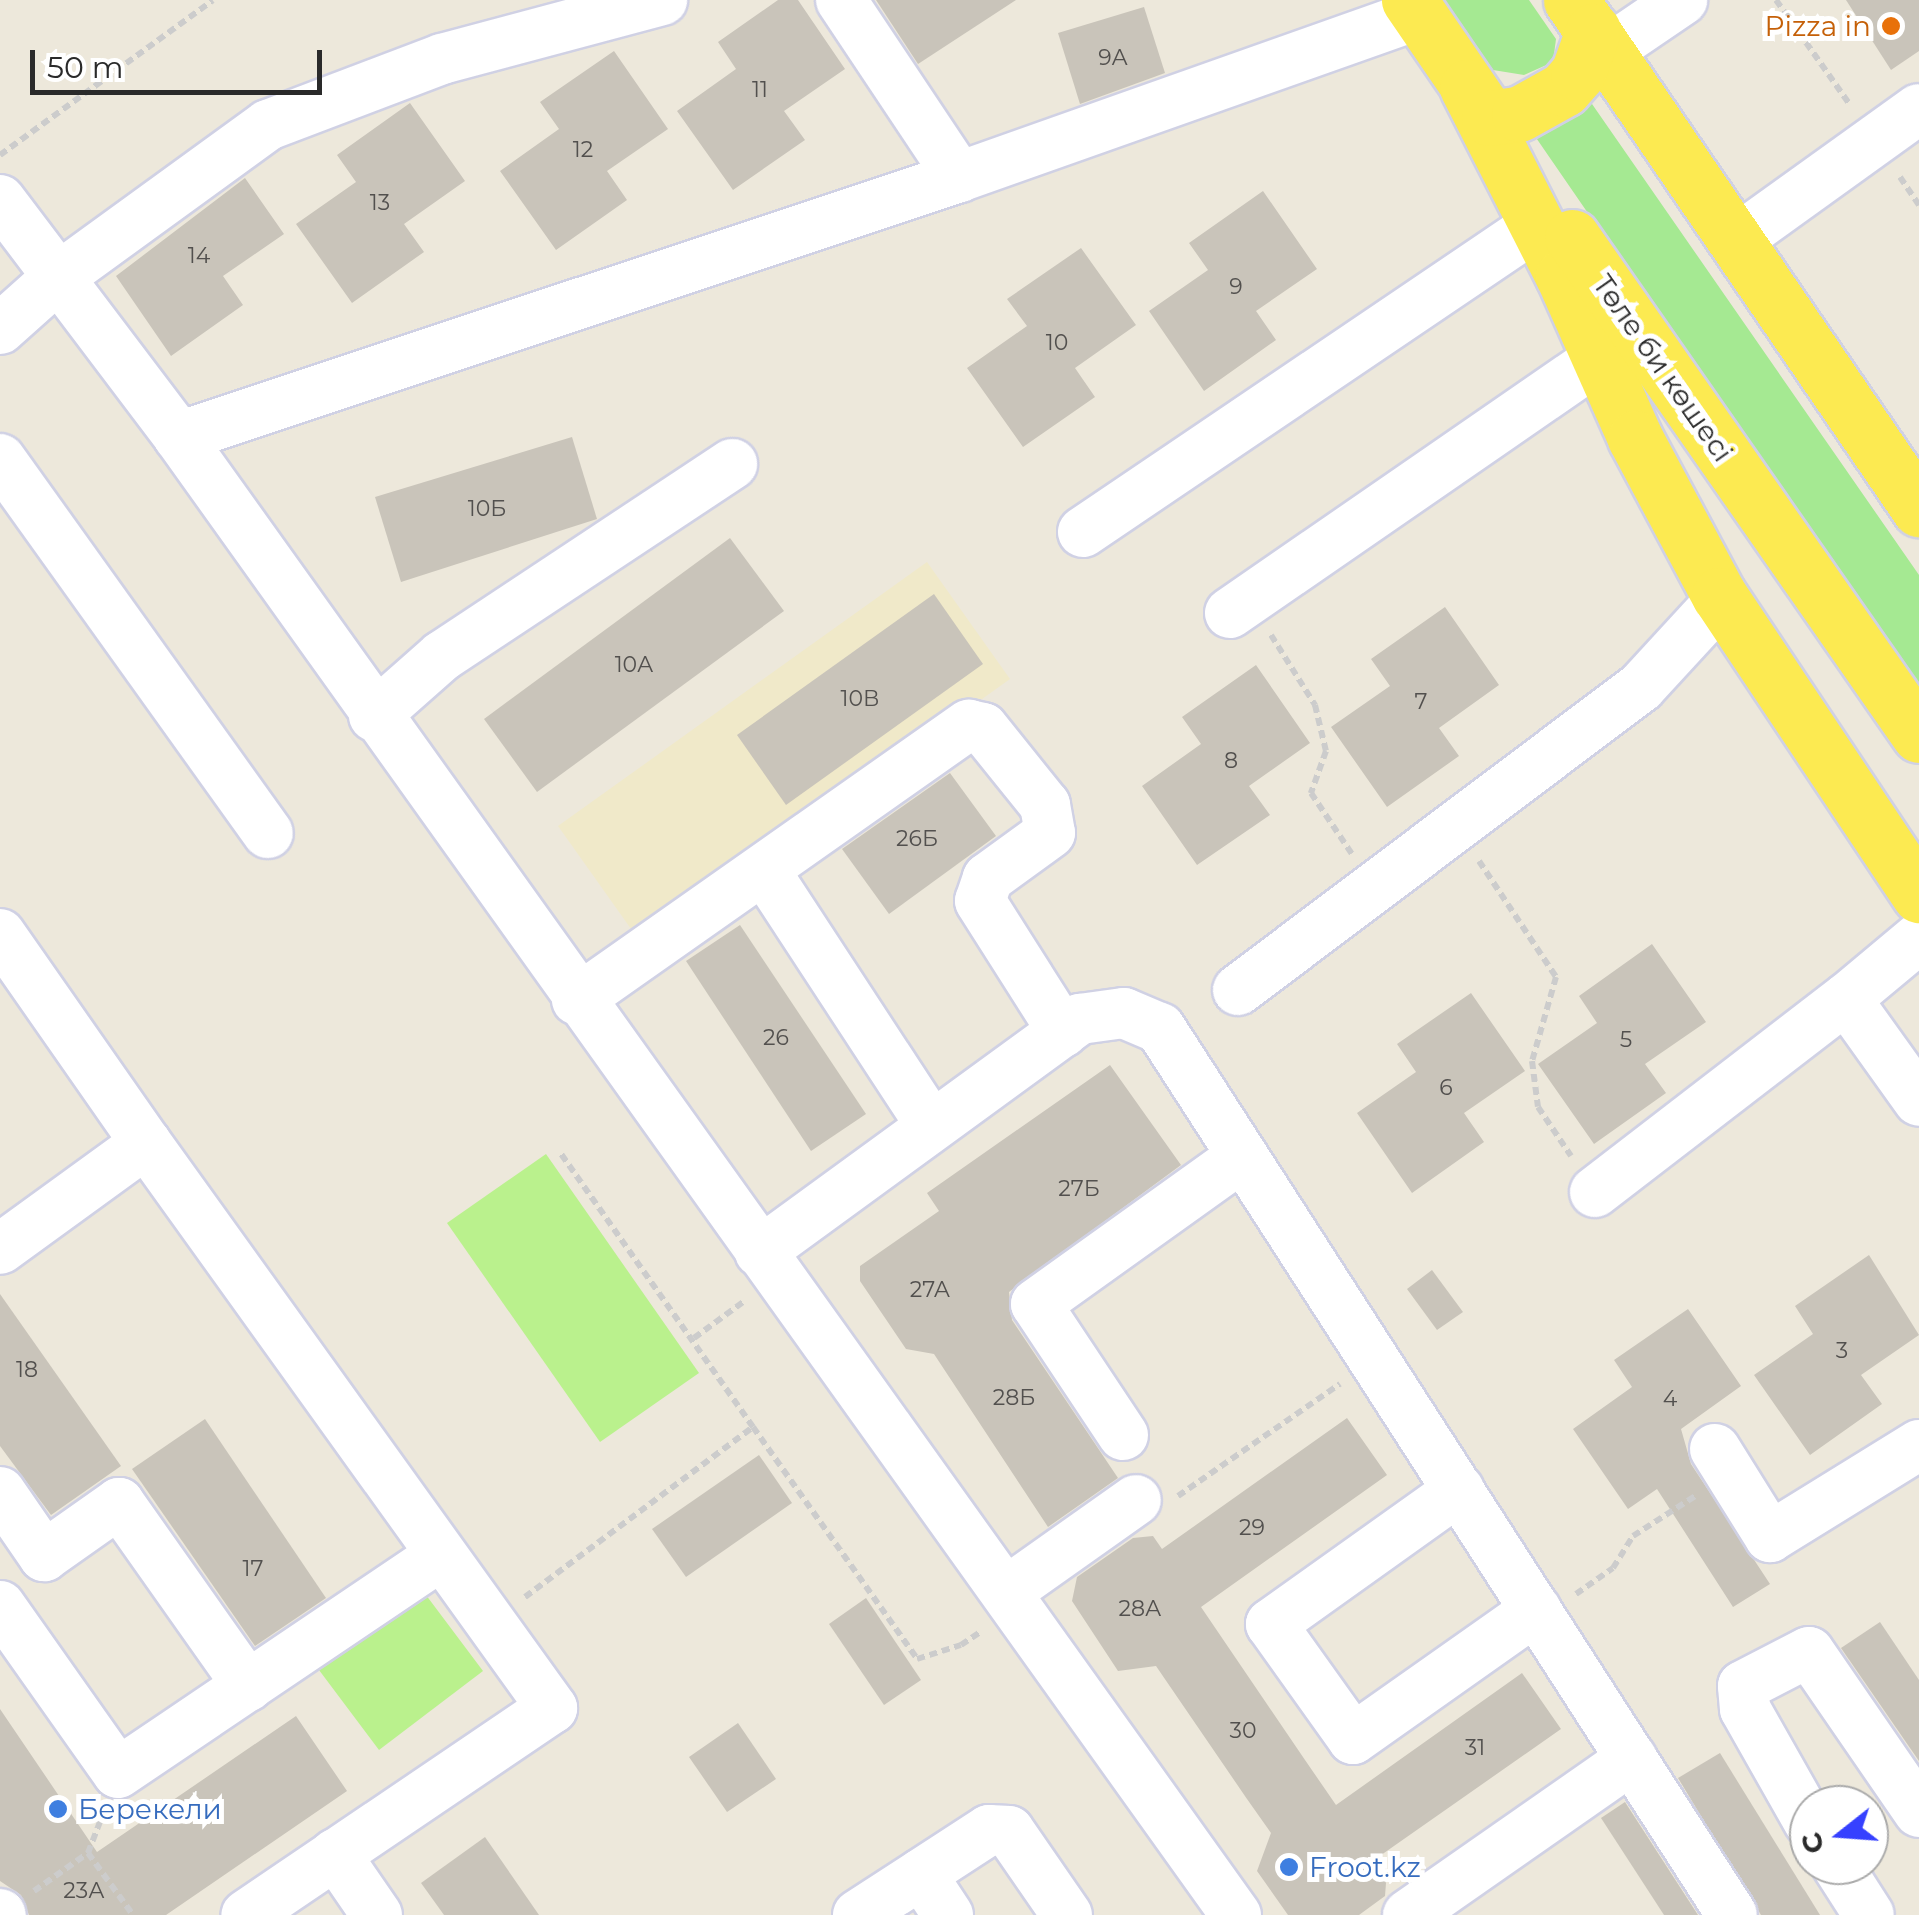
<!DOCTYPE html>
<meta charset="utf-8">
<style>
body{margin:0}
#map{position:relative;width:1919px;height:1915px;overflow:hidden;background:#ede8db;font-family:Montserrat,sans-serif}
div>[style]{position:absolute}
.education>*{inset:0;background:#f0e9c9}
.green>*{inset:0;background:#a5e992}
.pitch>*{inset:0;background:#baf18d}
.building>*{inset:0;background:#c9c4ba}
.path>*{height:6px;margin-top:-3px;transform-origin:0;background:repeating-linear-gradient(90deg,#ccc 0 8px,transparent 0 13px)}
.roads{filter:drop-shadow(2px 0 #d0d1e4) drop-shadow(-2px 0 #d0d1e4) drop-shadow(0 2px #d0d1e4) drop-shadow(0 -2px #d0d1e4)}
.minor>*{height:50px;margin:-25px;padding:0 25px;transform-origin:25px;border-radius:25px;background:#fff}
.major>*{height:55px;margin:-27.5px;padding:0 27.5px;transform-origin:27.5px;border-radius:27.5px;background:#fcea51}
.dots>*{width:28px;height:28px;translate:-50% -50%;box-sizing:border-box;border:5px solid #fff;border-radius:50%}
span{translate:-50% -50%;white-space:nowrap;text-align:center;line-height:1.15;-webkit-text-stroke:10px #fff;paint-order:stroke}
.number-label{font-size:22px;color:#52504e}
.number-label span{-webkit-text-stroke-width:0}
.food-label{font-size:28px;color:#c56008}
.right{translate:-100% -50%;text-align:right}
.street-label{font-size:28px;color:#2a2a2a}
.shop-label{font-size:28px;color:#366cbe}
.left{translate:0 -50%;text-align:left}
.north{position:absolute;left:1789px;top:1785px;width:100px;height:100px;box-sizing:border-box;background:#fff;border:2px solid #aaa;border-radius:50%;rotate:253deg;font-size:28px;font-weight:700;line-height:40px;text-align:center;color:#2a2a2a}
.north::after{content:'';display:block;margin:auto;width:35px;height:45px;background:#3641ff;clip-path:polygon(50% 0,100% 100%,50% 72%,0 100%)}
.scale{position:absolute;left:30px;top:50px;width:292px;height:45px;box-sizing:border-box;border:5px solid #2a2a2a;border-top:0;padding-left:12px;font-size:30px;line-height:35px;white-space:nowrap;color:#2a2a2a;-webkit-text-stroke:8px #fff;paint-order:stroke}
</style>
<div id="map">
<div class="education">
<i style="clip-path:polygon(927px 562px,1010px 679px,641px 943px,558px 826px)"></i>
</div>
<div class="green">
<i style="clip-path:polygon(1444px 0,1529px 0,1556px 39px,1553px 62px,1524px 75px,1493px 70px)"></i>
<i style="clip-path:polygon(1583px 91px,1919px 575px,1919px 694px,1530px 129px,1552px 130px,1566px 120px)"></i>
</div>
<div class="pitch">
<i style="clip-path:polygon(546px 1154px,699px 1373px,600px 1442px,447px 1223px)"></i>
<i style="clip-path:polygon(423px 1591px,483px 1671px,379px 1750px,319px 1670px)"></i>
</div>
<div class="building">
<i style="clip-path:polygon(778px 0,798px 0,845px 69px,784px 111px,805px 140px,733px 190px,677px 111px,736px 69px,718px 42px)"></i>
<i style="clip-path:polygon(876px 0,1016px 0,918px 64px)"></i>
<i style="clip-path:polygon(1846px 0,1919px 0,1919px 51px,1891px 70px)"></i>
<i style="clip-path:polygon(1144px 7px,1165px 73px,1080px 104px,1058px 33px)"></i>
<i style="clip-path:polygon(614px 51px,668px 129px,607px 171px,627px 200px,556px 250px,500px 171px,559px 129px,540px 102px)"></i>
<i style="clip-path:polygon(410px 103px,465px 181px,404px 224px,424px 252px,352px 303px,296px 224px,356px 182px,337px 155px)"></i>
<i style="clip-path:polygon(245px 178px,284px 234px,223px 276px,243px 305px,171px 356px,116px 276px)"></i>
<i style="clip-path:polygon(1263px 191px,1317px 269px,1256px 311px,1276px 340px,1204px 391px,1149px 311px,1208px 270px,1189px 243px)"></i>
<i style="clip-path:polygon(1081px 248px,1136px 325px,1075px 368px,1095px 397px,1023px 447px,967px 368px,1027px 326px,1007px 299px)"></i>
<i style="clip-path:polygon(572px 437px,597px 519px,401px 582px,375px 497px)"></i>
<i style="clip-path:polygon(730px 538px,784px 611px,537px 792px,484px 719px)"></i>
<i style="clip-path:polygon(934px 594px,983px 664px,786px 805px,737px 735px)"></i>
<i style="clip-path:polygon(1445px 607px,1499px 685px,1439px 728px,1459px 756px,1387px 807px,1331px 727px,1390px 686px,1371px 659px)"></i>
<i style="clip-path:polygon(1256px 665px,1310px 743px,1249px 786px,1270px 815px,1197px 865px,1142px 786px,1201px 744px,1182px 717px)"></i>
<i style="clip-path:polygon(950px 773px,996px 836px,889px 914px,842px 849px)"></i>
<i style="clip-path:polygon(740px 925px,866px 1114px,811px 1151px,686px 961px)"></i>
<i style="clip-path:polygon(1652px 944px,1706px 1022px,1645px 1064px,1666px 1093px,1594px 1144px,1538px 1064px,1597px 1023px,1579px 996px)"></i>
<i style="clip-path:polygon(1471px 993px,1525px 1071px,1464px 1113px,1484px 1142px,1412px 1193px,1357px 1113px,1416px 1072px,1397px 1044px)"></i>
<i style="clip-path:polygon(1110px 1065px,1181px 1165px,1009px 1292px,1012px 1320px,1118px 1478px,1048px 1527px,934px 1354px,906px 1349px,860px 1281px,860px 1266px,939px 1211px,927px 1193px)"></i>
<i style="clip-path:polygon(1869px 1255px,1919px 1335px,1861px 1375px,1882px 1404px,1810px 1455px,1754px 1375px,1813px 1334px,1795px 1306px)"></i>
<i style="clip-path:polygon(1432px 1270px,1463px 1312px,1437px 1330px,1407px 1289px)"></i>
<i style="clip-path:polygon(0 1294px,121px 1466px,51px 1515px,0 1446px)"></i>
<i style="clip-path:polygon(1688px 1309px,1741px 1386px,1681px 1429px,1691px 1464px,1770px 1584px,1733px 1607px,1657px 1489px,1628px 1509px,1573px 1429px,1632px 1387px,1614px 1360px)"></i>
<i style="clip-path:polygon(1347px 1418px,1387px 1475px,1201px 1607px,1305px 1760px,1336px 1805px,1522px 1673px,1561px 1729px,1374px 1860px,1386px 1883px,1385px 1896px,1359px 1915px,1288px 1915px,1257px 1871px,1271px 1833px,1247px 1799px,1156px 1666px,1118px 1671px,1072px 1601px,1077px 1577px,1133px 1538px,1153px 1536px,1162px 1549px)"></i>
<i style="clip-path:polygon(205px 1419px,326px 1598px,255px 1646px,132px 1469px)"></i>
<i style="clip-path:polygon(759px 1455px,792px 1503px,686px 1577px,652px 1529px)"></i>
<i style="clip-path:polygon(866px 1598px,921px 1680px,884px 1705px,829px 1624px)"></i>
<i style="clip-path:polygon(1880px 1622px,1919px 1680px,1919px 1761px,1841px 1648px)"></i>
<i style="clip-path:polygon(0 1709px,97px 1852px,296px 1716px,347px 1791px,166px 1915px,29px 1915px,21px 1895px,0 1881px)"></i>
<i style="clip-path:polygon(738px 1723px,776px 1779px,727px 1812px,689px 1757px)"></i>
<i style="clip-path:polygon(1720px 1753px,1820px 1915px,1761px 1915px,1678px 1778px)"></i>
<i style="clip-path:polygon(1625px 1802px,1698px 1915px,1664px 1915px,1601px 1818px)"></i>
<i style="clip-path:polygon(485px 1837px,539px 1915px,444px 1915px,421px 1883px)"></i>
</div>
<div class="path">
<i style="left:1776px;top:0;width:128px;rotate:54.8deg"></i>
<i style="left:0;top:155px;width:263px;rotate:-36deg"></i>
<i style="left:1900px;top:177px;width:34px;rotate:56deg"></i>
<i style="left:1271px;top:635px;width:83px;rotate:57.8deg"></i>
<i style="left:1315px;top:705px;width:47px;rotate:76.6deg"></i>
<i style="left:1326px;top:751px;width:45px;rotate:109.7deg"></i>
<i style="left:1311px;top:793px;width:73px;rotate:56.1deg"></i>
<i style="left:1479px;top:861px;width:139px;rotate:56.4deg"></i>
<i style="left:1556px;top:977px;width:87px;rotate:105.9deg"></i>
<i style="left:1532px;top:1061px;width:46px;rotate:82.6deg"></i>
<i style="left:1538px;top:1107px;width:59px;rotate:56deg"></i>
<i style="left:694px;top:1338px;width:64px;rotate:-36.2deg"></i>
<i style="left:753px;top:1427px;width:284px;rotate:54.7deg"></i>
<i style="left:917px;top:1659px;width:46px;rotate:-17.7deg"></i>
<i style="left:961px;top:1645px;width:25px;rotate:-34deg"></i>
<i style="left:1178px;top:1496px;width:197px;rotate:-34.7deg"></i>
<i style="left:1576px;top:1594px;width:45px;rotate:-35.1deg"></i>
<i style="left:1613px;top:1568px;width:38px;rotate:-58deg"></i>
<i style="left:1633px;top:1536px;width:74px;rotate:-32.8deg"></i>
<i style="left:525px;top:1597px;width:284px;rotate:-36.7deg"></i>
<i style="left:753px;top:1427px;width:334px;rotate:-125.1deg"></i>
<i style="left:88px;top:1853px;width:77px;rotate:54deg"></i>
<i style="left:34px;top:1891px;width:66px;rotate:-35.1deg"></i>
<i style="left:88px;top:1853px;width:42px;rotate:-69deg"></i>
</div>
<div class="roads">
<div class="minor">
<i style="left:841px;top:0;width:213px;rotate:56.3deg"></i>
<i style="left:1607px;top:51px;width:91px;rotate:-34.2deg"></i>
<i style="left:0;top:200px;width:297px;rotate:52.9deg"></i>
<i style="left:179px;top:437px;width:1817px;rotate:54.43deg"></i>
<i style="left:1735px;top:241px;width:226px;rotate:-35.7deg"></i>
<i style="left:0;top:329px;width:75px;rotate:-41.8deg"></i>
<i style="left:56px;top:279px;width:262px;rotate:-36deg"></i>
<i style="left:268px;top:125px;width:186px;rotate:-20.8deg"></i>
<i style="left:442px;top:59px;width:228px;rotate:-15deg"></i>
<i style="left:179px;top:437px;width:822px;rotate:-18.43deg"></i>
<i style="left:959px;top:177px;width:488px;rotate:-19.5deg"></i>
<i style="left:0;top:459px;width:460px;rotate:54.4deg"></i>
<i style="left:1083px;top:532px;width:548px;rotate:-34.07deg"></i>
<i style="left:1230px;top:613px;width:449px;rotate:-34.6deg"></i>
<i style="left:374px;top:716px;width:91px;rotate:-41.4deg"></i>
<i style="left:442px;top:656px;width:348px;rotate:-33.5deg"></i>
<i style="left:764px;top:870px;width:303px;rotate:56.8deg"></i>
<i style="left:0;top:934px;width:255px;rotate:55.1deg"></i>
<i style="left:146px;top:1143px;width:180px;rotate:144deg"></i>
<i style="left:1919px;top:938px;width:95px;rotate:140.1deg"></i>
<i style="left:1846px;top:999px;width:125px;rotate:54.4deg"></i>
<i style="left:1238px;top:990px;width:504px;rotate:-36.94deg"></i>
<i style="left:1641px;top:687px;width:118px;rotate:-47.4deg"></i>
<i style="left:577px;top:1000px;width:479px;rotate:-35.1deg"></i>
<i style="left:969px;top:725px;width:14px;rotate:12deg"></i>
<i style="left:983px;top:728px;width:99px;rotate:51.2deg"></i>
<i style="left:1045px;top:805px;width:28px;rotate:80deg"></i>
<i style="left:1050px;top:833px;width:77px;rotate:144deg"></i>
<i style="left:988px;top:878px;width:24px;rotate:109deg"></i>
<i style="left:980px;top:901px;width:155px;rotate:57.6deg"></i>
<i style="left:146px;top:1143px;width:696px;rotate:54.3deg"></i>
<i style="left:552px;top:1708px;width:369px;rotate:145.9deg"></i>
<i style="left:1595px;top:1192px;width:317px;rotate:-37.6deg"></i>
<i style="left:760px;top:1252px;width:396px;rotate:-36.1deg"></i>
<i style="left:1080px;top:1019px;width:44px;rotate:-7.8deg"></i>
<i style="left:1124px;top:1013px;width:39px;rotate:23deg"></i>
<i style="left:1160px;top:1028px;width:1055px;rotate:57.18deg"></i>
<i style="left:1123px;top:1435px;width:157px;rotate:-123.6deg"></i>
<i style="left:1036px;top:1304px;width:254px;rotate:-35.6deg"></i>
<i style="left:1715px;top:1449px;width:104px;rotate:58deg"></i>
<i style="left:1770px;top:1537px;width:175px;rotate:-31.7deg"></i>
<i style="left:1459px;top:1490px;width:231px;rotate:144.5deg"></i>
<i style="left:1271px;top:1624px;width:141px;rotate:54.5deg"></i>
<i style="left:1353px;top:1739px;width:224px;rotate:-35.2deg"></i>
<i style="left:0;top:1492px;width:78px;rotate:55.5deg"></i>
<i style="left:44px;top:1556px;width:92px;rotate:-35.2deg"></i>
<i style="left:119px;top:1503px;width:224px;rotate:54.8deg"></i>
<i style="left:1006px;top:1592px;width:159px;rotate:-35.3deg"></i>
<i style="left:0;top:1606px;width:204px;rotate:54.8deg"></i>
<i style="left:118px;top:1773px;width:390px;rotate:-34deg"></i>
<i style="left:1809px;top:1822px;width:130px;rotate:-119.5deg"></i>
<i style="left:1745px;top:1709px;width:23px;rotate:-95deg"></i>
<i style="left:1743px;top:1686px;width:74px;rotate:-27.3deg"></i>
<i style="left:1809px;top:1652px;width:194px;rotate:55.5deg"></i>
<i style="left:335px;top:1854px;width:74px;rotate:55.5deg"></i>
<i style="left:1837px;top:1865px;width:59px;rotate:57.4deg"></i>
<i style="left:921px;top:1874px;width:49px;rotate:56.6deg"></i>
<i style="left:0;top:1914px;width:1px;rotate:45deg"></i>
<i style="left:858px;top:1915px;width:156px;rotate:-33deg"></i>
<i style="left:989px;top:1830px;width:20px;rotate:3deg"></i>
<i style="left:1009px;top:1831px;width:102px;rotate:55.4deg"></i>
<i style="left:1408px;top:1915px;width:273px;rotate:-34.9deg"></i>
</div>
<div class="major">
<i style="left:1409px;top:0;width:142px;rotate:55.6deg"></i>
<i style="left:1571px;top:0;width:617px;rotate:55.64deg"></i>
<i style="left:1467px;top:87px;width:212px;rotate:63.1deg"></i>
<i style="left:1563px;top:276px;width:177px;rotate:66deg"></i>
<i style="left:1635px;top:438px;width:178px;rotate:61.9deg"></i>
<i style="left:1719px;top:595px;width:361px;rotate:56.3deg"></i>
<i style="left:1489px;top:118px;width:30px;rotate:-8deg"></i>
<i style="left:1519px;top:114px;width:51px;rotate:-29.1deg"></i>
<i style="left:1564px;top:89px;width:21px;rotate:-49deg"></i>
<i style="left:1578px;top:73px;width:45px;rotate:-70.3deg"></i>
<i style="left:1572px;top:237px;width:607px;rotate:55.13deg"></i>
</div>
</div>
<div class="dots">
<i style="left:1891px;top:26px;background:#e8710a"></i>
<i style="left:58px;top:1809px;background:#3f7fe0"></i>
<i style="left:1289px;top:1867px;background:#3f7fe0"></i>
</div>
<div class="number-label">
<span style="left:1113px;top:58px">9А</span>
<span style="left:760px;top:90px">11</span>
<span style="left:583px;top:150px">12</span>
<span style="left:380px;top:203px">13</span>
<span style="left:199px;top:256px">14</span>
<span style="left:1236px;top:287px">9</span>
<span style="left:1057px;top:343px">10</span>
<span style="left:487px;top:509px">10Б</span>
<span style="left:634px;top:665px">10А</span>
<span style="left:860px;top:699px">10В</span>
<span style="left:1421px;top:702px">7</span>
<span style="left:1231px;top:761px">8</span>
<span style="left:917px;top:839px">26Б</span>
<span style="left:776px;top:1038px">26</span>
<span style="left:1626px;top:1040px">5</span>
<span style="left:1446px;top:1088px">6</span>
<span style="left:1079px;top:1189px">27Б</span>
<span style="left:930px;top:1290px">27А</span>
<span style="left:1842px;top:1351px">3</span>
<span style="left:27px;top:1370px">18</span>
<span style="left:1014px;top:1398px">28Б</span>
<span style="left:1670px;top:1399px">4</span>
<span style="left:1252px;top:1528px">29</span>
<span style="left:253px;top:1569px">17</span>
<span style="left:1140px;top:1609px">28А</span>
<span style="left:1243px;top:1731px">30</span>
<span style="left:1475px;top:1748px">31</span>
<span style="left:84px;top:1891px">23А</span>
</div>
<div class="food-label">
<span class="right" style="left:1871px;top:26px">Pizza in</span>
</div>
<div class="street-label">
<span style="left:1663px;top:368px;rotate:55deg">Төле би көшесі</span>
</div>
<div class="shop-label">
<span class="left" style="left:78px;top:1809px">Берекели</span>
<span class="left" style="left:1309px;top:1867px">Froot.kz</span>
</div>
<div class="north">С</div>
<div class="scale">50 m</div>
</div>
